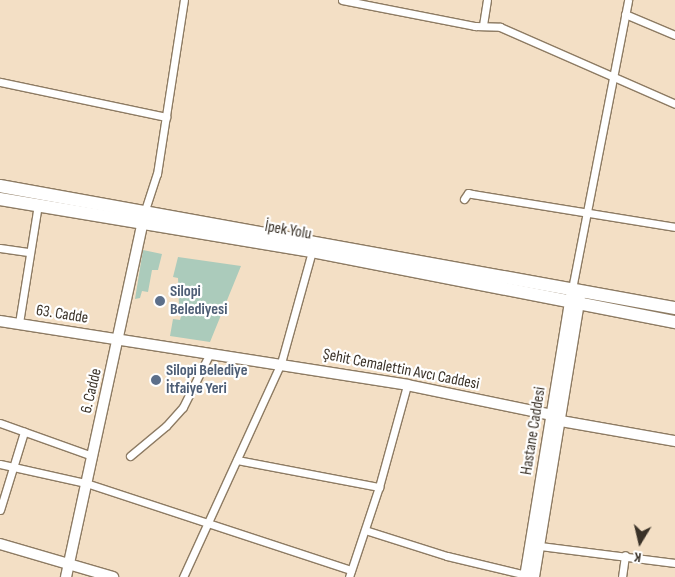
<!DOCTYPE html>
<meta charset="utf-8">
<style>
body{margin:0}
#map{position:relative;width:675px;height:577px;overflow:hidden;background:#f3dfc5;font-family:"Sofia Sans Condensed",sans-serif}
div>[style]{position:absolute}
.green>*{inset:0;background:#abcbbb}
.roads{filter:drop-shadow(1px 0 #8d7b63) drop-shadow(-1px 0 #8d7b63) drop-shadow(0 1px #8d7b63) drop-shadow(0 -1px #8d7b63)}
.street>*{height:7px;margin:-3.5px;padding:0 3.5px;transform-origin:3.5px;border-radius:3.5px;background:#fff}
.secondary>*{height:10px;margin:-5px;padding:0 5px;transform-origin:5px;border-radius:5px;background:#fff}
.highway>*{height:12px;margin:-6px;padding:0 6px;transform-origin:6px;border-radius:6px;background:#fff}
.dots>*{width:14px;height:14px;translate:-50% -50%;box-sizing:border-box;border:2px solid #fff;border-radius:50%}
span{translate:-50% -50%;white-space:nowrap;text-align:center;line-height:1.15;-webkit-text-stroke:4.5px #fff;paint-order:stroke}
.street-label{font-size:16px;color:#3a3228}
.service-label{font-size:16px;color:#4e5e75;font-weight:700}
.left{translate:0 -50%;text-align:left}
.north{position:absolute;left:615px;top:517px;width:50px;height:50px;-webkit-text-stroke:4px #fff;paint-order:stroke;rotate:189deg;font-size:14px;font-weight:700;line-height:20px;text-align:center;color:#3a3228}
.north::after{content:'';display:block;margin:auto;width:18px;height:22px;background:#3a3228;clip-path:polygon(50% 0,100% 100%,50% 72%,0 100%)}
</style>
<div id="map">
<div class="green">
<i style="clip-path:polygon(143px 250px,162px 254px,158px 270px,152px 270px,148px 292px,142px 291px,140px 298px,135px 299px)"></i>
<i style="clip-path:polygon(178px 257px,241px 266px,210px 342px,170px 336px,173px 319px,180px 320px,183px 309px,179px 307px,178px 278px,173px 277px)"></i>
</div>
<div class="roads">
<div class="street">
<i style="left:342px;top:0;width:136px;rotate:11.1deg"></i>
<i style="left:475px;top:26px;width:25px;rotate:2deg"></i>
<i style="left:500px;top:27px;width:191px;rotate:23.7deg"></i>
<i style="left:625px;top:14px;width:54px;rotate:22.8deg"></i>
<i style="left:483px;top:25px;width:25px;rotate:-81deg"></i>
<i style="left:0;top:82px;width:170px;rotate:11.9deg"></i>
<i style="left:464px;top:199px;width:7px;rotate:-56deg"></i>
<i style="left:468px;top:193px;width:4px;rotate:14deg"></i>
<i style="left:472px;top:194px;width:206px;rotate:9.2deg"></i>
<i style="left:145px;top:210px;width:38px;rotate:-72deg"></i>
<i style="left:157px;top:174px;width:176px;rotate:-81.2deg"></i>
<i style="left:0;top:248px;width:30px;rotate:8deg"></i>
<i style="left:572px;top:289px;width:294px;rotate:-79deg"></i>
<i style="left:19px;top:323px;width:120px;rotate:-80.9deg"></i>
<i style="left:0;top:423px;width:98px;rotate:19.7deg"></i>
<i style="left:130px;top:456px;width:47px;rotate:-39.8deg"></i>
<i style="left:166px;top:426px;width:25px;rotate:-48deg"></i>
<i style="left:183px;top:407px;width:60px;rotate:-63.4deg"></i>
<i style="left:237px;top:460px;width:145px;rotate:10.8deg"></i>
<i style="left:0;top:464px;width:88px;rotate:12.5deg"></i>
<i style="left:86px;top:483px;width:279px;rotate:18.2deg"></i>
<i style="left:0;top:510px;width:82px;rotate:-72.9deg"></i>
<i style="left:365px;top:530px;width:86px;rotate:17.6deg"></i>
<i style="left:447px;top:556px;width:81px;rotate:13.5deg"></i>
<i style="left:540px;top:546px;width:136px;rotate:7.2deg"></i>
<i style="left:183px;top:577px;width:235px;rotate:-65.4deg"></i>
<i style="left:281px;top:363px;width:116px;rotate:-74.5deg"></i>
<i style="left:349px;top:577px;width:95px;rotate:-71.6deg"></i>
<i style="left:379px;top:487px;width:106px;rotate:-74.6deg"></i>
<i style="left:622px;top:577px;width:22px;rotate:-82deg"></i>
</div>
<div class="secondary">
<i style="left:0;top:321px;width:412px;rotate:8.9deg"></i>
<i style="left:407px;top:385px;width:148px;rotate:11.7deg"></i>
<i style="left:552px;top:415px;width:11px;rotate:34deg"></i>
<i style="left:561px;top:421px;width:116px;rotate:10deg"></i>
<i style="left:0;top:544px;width:118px;rotate:16.3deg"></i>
<i style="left:66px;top:577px;width:369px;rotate:-77.8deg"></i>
<i style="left:525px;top:577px;width:286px;rotate:-80.7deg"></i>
<i style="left:534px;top:577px;width:284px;rotate:-80.7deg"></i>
</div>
<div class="highway">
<i style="left:0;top:186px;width:686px;rotate:10.25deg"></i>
<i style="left:0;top:199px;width:316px;rotate:9.5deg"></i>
<i style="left:312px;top:251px;width:370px;rotate:11.1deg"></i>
</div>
</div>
<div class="dots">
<i style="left:160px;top:301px;background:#5c6f8a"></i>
<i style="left:156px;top:380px;background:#5c6f8a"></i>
</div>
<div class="street-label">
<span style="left:288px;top:231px;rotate:10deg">İpek Yolu</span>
<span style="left:62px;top:315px;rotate:9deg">63. Cadde</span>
<span style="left:401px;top:370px;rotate:11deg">Şehit Cemalettin Avcı Caddesi</span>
<span style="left:92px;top:391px;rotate:-77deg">6. Cadde</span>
<span style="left:534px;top:431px;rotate:-81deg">Hastane Caddesi</span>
</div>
<div class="service-label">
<span class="left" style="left:170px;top:301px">Silopi<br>Belediyesi</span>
<span class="left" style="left:166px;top:380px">Silopi Belediye<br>İtfaiye Yeri</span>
</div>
<div class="north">K</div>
</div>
